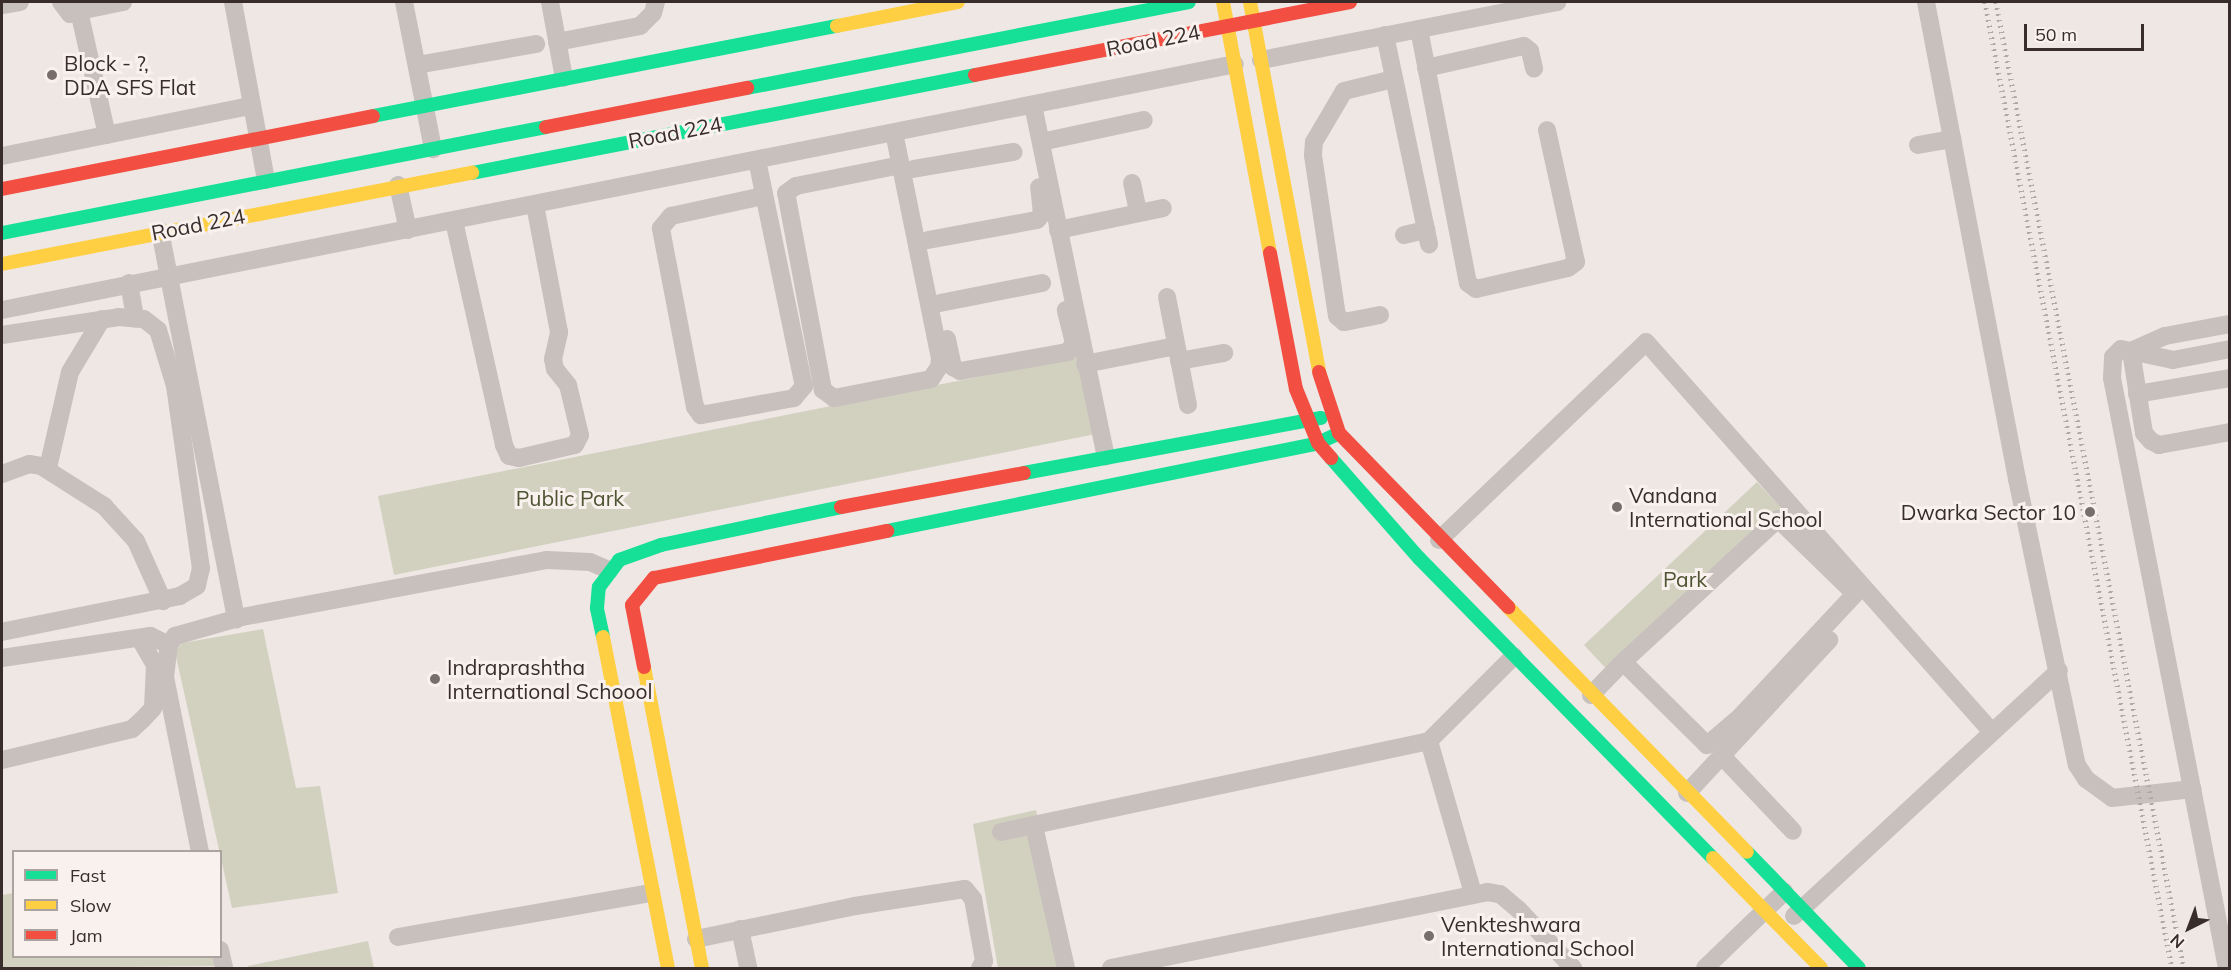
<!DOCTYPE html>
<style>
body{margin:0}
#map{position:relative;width:2231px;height:970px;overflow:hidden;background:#eee7e4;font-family:Mulish,sans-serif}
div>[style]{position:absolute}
.green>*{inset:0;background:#d2d1c0}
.street>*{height:18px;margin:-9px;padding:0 9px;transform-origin:9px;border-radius:9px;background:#c7c0bd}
.fast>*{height:14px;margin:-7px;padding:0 7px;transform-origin:7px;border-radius:7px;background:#16e098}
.slow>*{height:14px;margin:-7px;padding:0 7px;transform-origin:7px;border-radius:7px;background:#ffcf43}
.jam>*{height:14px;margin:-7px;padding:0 7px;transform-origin:7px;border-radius:7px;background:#f24e42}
.rail>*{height:4.5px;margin-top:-2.25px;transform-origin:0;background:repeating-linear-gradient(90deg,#afa9a8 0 1.5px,transparent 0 6px)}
.dots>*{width:16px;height:16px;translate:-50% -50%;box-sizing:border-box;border:3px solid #f9f1ed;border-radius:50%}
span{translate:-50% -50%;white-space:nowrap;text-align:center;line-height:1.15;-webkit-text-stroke:6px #f9f1ed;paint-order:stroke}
.street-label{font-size:21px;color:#382d2b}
.poi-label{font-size:21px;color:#382d2b}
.left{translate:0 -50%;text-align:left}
.right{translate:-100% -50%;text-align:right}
.park-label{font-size:21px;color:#4e5431}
.frame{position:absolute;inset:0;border:3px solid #382d2b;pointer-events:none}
.legend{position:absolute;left:12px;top:850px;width:210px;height:108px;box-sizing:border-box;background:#f9f1ed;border:2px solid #aca39f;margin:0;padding:8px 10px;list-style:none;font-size:18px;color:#382d2b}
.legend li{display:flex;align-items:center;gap:12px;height:30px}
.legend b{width:30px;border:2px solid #aca39f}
.north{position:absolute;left:2159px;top:898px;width:60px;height:60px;-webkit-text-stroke:4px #f9f1ed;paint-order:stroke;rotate:222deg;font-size:16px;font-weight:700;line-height:24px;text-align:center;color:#382d2b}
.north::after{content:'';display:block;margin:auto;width:21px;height:27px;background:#382d2b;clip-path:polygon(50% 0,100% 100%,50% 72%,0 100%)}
.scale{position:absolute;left:2024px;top:24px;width:120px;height:27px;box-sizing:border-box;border:3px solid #382d2b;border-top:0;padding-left:8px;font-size:18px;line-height:21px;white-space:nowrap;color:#382d2b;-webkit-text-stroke:4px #f9f1ed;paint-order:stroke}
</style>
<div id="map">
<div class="green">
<i style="clip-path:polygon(1079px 357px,1096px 434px,394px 575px,378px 496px)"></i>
<i style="clip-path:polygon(1757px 482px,1786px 513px,1613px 676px,1584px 645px)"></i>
<i style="clip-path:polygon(263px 629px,296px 788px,320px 786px,338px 893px,232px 908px,175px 652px,182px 643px)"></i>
<i style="clip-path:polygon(1036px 810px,1069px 968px,998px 968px,973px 824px)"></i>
<i style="clip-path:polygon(13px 893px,14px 956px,220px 956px,222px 966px,2px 968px,2px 895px)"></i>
<i style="clip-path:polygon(368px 941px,374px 968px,249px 968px,248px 966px)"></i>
</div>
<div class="street">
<i style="left:61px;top:2px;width:15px;rotate:53deg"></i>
<i style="left:70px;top:14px;width:9px;rotate:-18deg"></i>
<i style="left:79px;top:11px;width:127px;rotate:77.3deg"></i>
<i style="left:233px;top:2px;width:181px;rotate:79.5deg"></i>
<i style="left:404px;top:2px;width:150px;rotate:78.8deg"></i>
<i style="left:550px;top:2px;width:77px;rotate:79.6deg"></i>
<i style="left:1926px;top:2px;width:486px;rotate:79.2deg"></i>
<i style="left:2017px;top:479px;width:292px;rotate:78.2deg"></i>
<i style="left:2077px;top:765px;width:17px;rotate:57deg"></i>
<i style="left:2086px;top:779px;width:32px;rotate:36deg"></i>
<i style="left:2112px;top:798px;width:81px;rotate:-6.4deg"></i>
<i style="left:2px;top:5px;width:18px;rotate:-9deg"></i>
<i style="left:79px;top:11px;width:45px;rotate:-11.6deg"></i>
<i style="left:1419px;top:29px;width:259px;rotate:79.1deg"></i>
<i style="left:1468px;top:283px;width:10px;rotate:37deg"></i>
<i style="left:1476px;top:289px;width:94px;rotate:-12.9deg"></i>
<i style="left:1568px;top:268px;width:10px;rotate:-37deg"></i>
<i style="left:1576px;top:262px;width:135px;rotate:-102.4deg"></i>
<i style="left:1385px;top:35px;width:214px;rotate:78.1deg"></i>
<i style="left:557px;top:42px;width:85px;rotate:-10.9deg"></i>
<i style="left:640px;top:26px;width:18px;rotate:-45deg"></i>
<i style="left:653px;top:13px;width:11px;rotate:-75deg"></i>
<i style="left:1261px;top:60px;width:302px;rotate:-11.1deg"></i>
<i style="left:417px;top:65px;width:121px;rotate:-10deg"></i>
<i style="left:1426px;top:68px;width:100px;rotate:-12.7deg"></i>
<i style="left:1524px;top:46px;width:8px;rotate:40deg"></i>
<i style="left:1530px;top:51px;width:18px;rotate:77deg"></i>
<i style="left:1033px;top:105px;width:359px;rotate:78.3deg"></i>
<i style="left:894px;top:133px;width:19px;rotate:78deg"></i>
<i style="left:898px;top:152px;width:211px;rotate:78.5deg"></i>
<i style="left:940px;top:359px;width:8px;rotate:97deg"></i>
<i style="left:939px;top:367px;width:14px;rotate:124deg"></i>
<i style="left:931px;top:379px;width:99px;rotate:168.9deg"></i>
<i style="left:834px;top:398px;width:14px;rotate:-144deg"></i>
<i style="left:823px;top:390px;width:200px;rotate:-100.6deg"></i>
<i style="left:786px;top:193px;width:12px;rotate:-35deg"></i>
<i style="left:796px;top:186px;width:107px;rotate:-11.3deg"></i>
<i style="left:1041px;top:142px;width:105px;rotate:-12.1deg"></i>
<i style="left:1918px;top:145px;width:35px;rotate:-10deg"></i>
<i style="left:2px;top:156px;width:254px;rotate:-11.4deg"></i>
<i style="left:757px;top:160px;width:231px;rotate:78.3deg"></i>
<i style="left:804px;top:386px;width:16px;rotate:130deg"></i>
<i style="left:794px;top:398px;width:95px;rotate:169.6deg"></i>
<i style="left:701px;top:415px;width:10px;rotate:-127deg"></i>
<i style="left:695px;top:407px;width:182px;rotate:-100.8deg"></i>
<i style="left:661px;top:228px;width:16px;rotate:-50deg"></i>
<i style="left:671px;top:216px;width:94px;rotate:-12.3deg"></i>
<i style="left:913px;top:169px;width:102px;rotate:-9.6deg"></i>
<i style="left:1132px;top:183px;width:30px;rotate:78deg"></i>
<i style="left:398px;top:185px;width:46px;rotate:77.5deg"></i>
<i style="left:454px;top:221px;width:230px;rotate:77.4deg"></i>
<i style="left:504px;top:445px;width:12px;rotate:66deg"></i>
<i style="left:509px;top:456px;width:10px;rotate:11deg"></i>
<i style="left:519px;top:458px;width:57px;rotate:-13.1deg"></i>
<i style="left:575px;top:445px;width:11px;rotate:-63deg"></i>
<i style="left:580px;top:435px;width:51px;rotate:-103.5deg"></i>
<i style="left:568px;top:385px;width:21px;rotate:-129deg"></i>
<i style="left:555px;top:369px;width:10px;rotate:-101deg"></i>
<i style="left:553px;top:359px;width:28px;rotate:-77deg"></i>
<i style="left:559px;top:332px;width:129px;rotate:-100.7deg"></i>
<i style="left:1058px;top:230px;width:107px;rotate:-11.8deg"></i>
<i style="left:160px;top:231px;width:396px;rotate:78.9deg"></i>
<i style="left:1404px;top:235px;width:23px;rotate:-13deg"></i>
<i style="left:928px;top:240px;width:111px;rotate:-10.4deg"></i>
<i style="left:1037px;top:220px;width:8px;rotate:-50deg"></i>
<i style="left:1042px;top:214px;width:27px;rotate:-96deg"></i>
<i style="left:129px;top:283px;width:36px;rotate:80deg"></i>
<i style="left:1167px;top:297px;width:110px;rotate:79deg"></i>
<i style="left:940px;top:303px;width:104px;rotate:-11.1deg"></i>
<i style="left:2px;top:310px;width:1257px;rotate:-11.28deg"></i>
<i style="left:1380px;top:315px;width:37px;rotate:169deg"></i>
<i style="left:1344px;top:322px;width:9px;rotate:-139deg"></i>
<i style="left:1337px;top:316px;width:163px;rotate:-98.5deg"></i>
<i style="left:1313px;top:155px;width:13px;rotate:-86deg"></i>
<i style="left:1314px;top:142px;width:59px;rotate:-59.5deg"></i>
<i style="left:1344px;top:91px;width:51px;rotate:-13.5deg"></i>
<i style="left:2px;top:335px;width:118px;rotate:-8.7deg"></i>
<i style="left:119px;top:317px;width:25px;rotate:5deg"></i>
<i style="left:144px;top:319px;width:18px;rotate:38deg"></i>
<i style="left:158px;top:330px;width:59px;rotate:73.1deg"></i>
<i style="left:175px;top:386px;width:184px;rotate:81.9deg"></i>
<i style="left:201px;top:568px;width:18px;rotate:103deg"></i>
<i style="left:197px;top:586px;width:20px;rotate:150deg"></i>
<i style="left:180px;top:596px;width:182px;rotate:168.6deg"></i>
<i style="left:947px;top:339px;width:29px;rotate:78deg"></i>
<i style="left:953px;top:367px;width:8px;rotate:30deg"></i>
<i style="left:960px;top:371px;width:110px;rotate:-10deg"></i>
<i style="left:1068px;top:352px;width:11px;rotate:-56deg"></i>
<i style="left:1074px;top:343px;width:34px;rotate:-104deg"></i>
<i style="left:2131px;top:351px;width:83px;rotate:81deg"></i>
<i style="left:2144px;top:433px;width:11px;rotate:49deg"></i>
<i style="left:2151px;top:441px;width:9px;rotate:27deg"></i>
<i style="left:2159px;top:445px;width:72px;rotate:-10.4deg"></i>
<i style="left:2131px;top:351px;width:37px;rotate:-24deg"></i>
<i style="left:2165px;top:336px;width:66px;rotate:-10.5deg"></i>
<i style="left:1179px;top:361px;width:46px;rotate:-10.1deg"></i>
<i style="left:1085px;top:364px;width:93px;rotate:-11.2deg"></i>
<i style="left:2137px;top:394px;width:94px;rotate:-9.8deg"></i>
<i style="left:48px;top:468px;width:98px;rotate:-77.1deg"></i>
<i style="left:70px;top:372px;width:62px;rotate:-58.9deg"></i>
<i style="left:2px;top:474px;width:29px;rotate:-20deg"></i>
<i style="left:29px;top:464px;width:12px;rotate:9deg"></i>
<i style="left:41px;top:466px;width:75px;rotate:32.4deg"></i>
<i style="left:104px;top:506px;width:47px;rotate:47.6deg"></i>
<i style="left:136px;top:541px;width:66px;rotate:65.8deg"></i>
<i style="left:1439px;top:540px;width:286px;rotate:-43.7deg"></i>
<i style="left:1646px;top:342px;width:520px;rotate:48.43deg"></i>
<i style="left:2px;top:658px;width:150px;rotate:-8.5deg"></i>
<i style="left:150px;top:636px;width:21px;rotate:25deg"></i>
<i style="left:1591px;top:695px;width:46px;rotate:-45.9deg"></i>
<i style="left:1623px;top:662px;width:211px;rotate:-42.7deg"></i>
<i style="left:1778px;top:519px;width:107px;rotate:44.2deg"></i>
<i style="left:1855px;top:594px;width:167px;rotate:133.1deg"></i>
<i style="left:1741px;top:716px;width:45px;rotate:139.5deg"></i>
<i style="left:1707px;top:745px;width:118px;rotate:-135.3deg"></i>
<i style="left:1429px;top:741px;width:158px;rotate:73.9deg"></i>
<i style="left:1722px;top:756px;width:103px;rotate:46.6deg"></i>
<i style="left:2px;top:760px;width:134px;rotate:-13.4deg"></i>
<i style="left:132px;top:729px;width:13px;rotate:-42deg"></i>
<i style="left:142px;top:720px;width:16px;rotate:-47deg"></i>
<i style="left:153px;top:708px;width:43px;rotate:-87.3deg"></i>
<i style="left:155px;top:665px;width:30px;rotate:-120deg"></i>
<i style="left:1687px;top:793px;width:209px;rotate:-47.1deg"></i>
<i style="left:1034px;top:826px;width:146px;rotate:77.3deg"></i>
<i style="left:1001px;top:832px;width:438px;rotate:-12deg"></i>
<i style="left:1429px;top:741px;width:120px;rotate:-45deg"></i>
<i style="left:200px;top:852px;width:178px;rotate:-101.3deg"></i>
<i style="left:165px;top:677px;width:32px;rotate:-83deg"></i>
<i style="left:169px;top:645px;width:11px;rotate:-56deg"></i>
<i style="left:175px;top:636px;width:70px;rotate:-15.8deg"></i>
<i style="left:242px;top:617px;width:310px;rotate:-10.6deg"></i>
<i style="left:547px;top:560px;width:43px;rotate:2.7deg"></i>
<i style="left:590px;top:562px;width:21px;rotate:23deg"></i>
<i style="left:1794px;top:916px;width:361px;rotate:-42.8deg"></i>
<i style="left:740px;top:929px;width:40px;rotate:78deg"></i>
<i style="left:398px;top:937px;width:257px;rotate:-9.9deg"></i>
<i style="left:696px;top:939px;width:162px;rotate:-11.7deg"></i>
<i style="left:855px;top:906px;width:111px;rotate:-8.8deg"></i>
<i style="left:965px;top:889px;width:13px;rotate:51deg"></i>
<i style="left:973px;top:899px;width:63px;rotate:79.9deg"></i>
<i style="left:984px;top:961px;width:8px;rotate:120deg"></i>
<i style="left:220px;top:950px;width:18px;rotate:77deg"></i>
<i style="left:1111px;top:968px;width:384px;rotate:-11.4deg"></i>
<i style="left:1487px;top:892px;width:13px;rotate:9deg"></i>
<i style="left:1500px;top:894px;width:23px;rotate:40deg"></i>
<i style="left:1518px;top:909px;width:81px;rotate:47deg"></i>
<i style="left:1705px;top:968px;width:110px;rotate:-43.9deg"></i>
<i style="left:2227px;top:968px;width:601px;rotate:-101.03deg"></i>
<i style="left:2112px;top:378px;width:21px;rotate:-87deg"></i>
<i style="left:2113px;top:357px;width:11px;rotate:-45deg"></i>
<i style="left:2121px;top:349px;width:53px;rotate:11.9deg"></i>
<i style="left:2173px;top:360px;width:58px;rotate:-10.9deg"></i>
</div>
<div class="fast">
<i style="left:747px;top:88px;width:450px;rotate:-11deg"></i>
<i style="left:373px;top:116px;width:473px;rotate:-11deg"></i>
<i style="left:472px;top:173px;width:512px;rotate:-11.02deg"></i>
<i style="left:2px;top:233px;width:554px;rotate:-11.03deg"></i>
<i style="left:1331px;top:458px;width:133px;rotate:48.7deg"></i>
<i style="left:1419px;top:558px;width:420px;rotate:45.6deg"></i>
<i style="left:1024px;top:473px;width:302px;rotate:-10.5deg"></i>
<i style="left:887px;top:531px;width:440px;rotate:-11.5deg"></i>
<i style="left:1318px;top:443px;width:17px;rotate:-25deg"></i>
<i style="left:603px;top:637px;width:30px;rotate:-102deg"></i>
<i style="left:597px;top:608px;width:21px;rotate:-85deg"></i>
<i style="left:599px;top:587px;width:34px;rotate:-53deg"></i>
<i style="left:619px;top:560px;width:45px;rotate:-19.7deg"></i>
<i style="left:661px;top:545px;width:184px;rotate:-11.9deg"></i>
<i style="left:1747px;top:852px;width:161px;rotate:46deg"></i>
</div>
<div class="slow">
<i style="left:1223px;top:2px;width:255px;rotate:79.4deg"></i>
<i style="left:1250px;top:2px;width:376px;rotate:79.4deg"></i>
<i style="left:837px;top:26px;width:123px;rotate:-11.2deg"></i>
<i style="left:2px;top:264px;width:479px;rotate:-11deg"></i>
<i style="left:1508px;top:607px;width:342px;rotate:45.7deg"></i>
<i style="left:603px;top:637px;width:337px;rotate:78.9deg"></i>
<i style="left:644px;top:667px;width:307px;rotate:79.1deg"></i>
<i style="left:1713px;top:858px;width:154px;rotate:45.5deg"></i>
</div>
<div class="jam">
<i style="left:975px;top:75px;width:382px;rotate:-11deg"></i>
<i style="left:546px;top:127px;width:205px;rotate:-11deg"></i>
<i style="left:2px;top:189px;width:378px;rotate:-11.1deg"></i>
<i style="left:1270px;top:253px;width:138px;rotate:79.2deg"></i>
<i style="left:1296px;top:389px;width:58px;rotate:67.8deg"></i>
<i style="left:1318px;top:443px;width:20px;rotate:49deg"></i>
<i style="left:1319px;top:372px;width:64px;rotate:71.8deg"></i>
<i style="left:1339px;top:433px;width:243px;rotate:45.8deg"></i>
<i style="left:841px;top:507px;width:186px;rotate:-10.5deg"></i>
<i style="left:644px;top:667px;width:63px;rotate:-101deg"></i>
<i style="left:632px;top:605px;width:35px;rotate:-51deg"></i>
<i style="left:654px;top:578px;width:238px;rotate:-11.4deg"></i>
</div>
<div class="rail">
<i style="left:1985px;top:2px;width:984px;rotate:79.04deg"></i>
<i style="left:1996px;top:2px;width:984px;rotate:78.99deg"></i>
</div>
<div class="dots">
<i style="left:52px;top:75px;background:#786e6c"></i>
<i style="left:1617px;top:507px;background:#786e6c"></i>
<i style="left:2090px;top:512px;background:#786e6c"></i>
<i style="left:435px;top:679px;background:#786e6c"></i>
<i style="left:1429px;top:936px;background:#786e6c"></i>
</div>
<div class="street-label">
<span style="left:1153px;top:40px;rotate:-11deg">Road 224</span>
<span style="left:675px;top:132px;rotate:-11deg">Road 224</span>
<span style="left:198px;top:224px;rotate:-11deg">Road 224</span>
</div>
<div class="poi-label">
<span class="left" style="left:64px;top:75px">Block - ?,<br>DDA SFS Flat</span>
<span class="left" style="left:1629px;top:507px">Vandana<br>International School</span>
<span class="right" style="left:2076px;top:512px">Dwarka Sector 10</span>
<span class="left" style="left:447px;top:679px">Indraprashtha<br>International Schoool</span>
<span class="left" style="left:1441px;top:936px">Venkteshwara<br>International School</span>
</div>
<div class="park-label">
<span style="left:570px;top:498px">Public Park</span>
<span style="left:1685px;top:579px">Park</span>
</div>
<div class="frame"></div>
<ul class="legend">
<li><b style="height:8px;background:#16e098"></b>Fast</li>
<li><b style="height:8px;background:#ffcf43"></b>Slow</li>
<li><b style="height:8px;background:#f24e42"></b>Jam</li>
</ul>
<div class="north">N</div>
<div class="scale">50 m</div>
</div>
